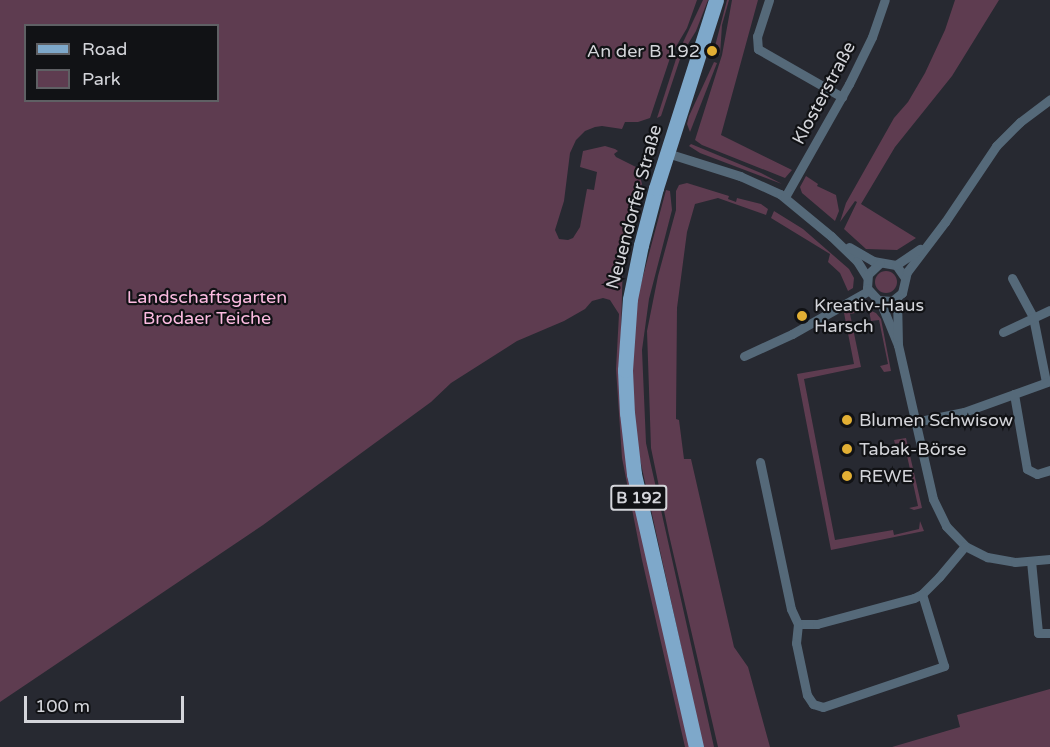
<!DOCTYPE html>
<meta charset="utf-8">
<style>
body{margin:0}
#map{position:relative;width:1050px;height:747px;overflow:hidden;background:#272931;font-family:"Varela Round",sans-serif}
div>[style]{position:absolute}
.green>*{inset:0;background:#5e3c50}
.round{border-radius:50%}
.minor>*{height:9px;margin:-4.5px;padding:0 4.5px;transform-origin:4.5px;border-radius:4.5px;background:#556979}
.primary>*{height:15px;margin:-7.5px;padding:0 7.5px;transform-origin:7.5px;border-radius:7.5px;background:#7ea8ca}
.dots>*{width:16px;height:16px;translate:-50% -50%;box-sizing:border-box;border:3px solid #111215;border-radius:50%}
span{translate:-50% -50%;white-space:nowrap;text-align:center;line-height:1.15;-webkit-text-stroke:4.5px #111215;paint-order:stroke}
.shield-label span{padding:2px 4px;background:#111215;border:2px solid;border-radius:4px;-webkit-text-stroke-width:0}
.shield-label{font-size:16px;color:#d4d5da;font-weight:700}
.poi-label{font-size:18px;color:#d4d5da}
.right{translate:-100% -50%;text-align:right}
.left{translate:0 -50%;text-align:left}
.street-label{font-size:18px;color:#d4d5da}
.park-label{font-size:18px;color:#fbbbe0}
.legend{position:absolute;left:24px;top:24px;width:195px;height:78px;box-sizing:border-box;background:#111215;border:2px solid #5f6064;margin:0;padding:8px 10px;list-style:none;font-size:18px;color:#d4d5da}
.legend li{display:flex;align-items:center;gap:12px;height:30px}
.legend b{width:30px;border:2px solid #5f6064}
.scale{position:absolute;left:24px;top:696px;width:160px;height:27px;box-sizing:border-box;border:3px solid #d4d5da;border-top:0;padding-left:8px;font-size:18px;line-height:21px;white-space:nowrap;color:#d4d5da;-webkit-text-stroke:4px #111215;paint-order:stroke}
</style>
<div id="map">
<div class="green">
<i style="clip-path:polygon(evenodd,0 0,697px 0,687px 28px,671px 55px,650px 118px,638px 122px,625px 122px,622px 129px,602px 126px,595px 127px,585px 131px,576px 140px,570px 153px,564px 201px,555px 230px,559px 239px,568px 240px,573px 238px,580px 227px,587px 189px,594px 190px,597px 172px,580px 167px,583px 151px,605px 146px,615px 149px,618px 151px,614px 154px,616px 157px,638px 168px,642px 184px,617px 252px,623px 258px,620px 369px,691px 747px,685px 747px,642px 560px,622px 458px,616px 369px,619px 314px,610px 300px,603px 298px,592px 301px,585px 309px,564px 321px,517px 341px,451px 383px,431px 402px,263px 525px,0 702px,0 0,26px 26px,218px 26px,218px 100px,26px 100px,26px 26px)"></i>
<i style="clip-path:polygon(703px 0,708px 0,696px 31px,685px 49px,679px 51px)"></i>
<i style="clip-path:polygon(727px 0,729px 0,722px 25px,720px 55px,714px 50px)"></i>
<i style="clip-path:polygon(732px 0,758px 0,721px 135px,792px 170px,785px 178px,702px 145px,695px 140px,722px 55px)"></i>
<i style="clip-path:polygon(955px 0,999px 0,952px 76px,895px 147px,861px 204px,916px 238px,897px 250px,866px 249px,844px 229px,857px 202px,855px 201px,840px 222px,846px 203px,894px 118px,908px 102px,925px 73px,945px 30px)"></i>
<i style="clip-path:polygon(677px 56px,680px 59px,661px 116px,657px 118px)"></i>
<i style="clip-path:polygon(714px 62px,717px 63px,690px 132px,687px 124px,689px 116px)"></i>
<i style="clip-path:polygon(691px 144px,761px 173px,782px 184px,700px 153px,689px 146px)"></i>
<i style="clip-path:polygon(806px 176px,818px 184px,817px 186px,836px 195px,839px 211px,835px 221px,802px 193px,800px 187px)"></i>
<i style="clip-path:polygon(687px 183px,729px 196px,728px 199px,736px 202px,737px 198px,761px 204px,768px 209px,766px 215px,718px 198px,695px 204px,687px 232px,677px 308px,676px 419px,679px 420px,684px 459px,691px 459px,734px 647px,748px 667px,770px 747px,718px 747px,669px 535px,651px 448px,647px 331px,658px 276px,676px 210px,676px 191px,679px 185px)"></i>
<i style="clip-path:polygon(666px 190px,670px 191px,672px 210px,649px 299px,642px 350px,646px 443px,714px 747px,703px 747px,636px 441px,632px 372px,634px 310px)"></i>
<i style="clip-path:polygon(774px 211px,803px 229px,849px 269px,854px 278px,853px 288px,848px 291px,840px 273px,828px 262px,830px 254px,771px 218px)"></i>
<i class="round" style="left:875px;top:271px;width:22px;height:22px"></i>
<i style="clip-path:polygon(855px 307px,859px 307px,860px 312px,850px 314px,861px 367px,804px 379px,835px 540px,893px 530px,894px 535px,919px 529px,920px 521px,924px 531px,831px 550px,797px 374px,854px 364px,844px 313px)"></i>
<i style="clip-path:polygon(862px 307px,876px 313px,881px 319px,891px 371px,884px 372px,880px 366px,888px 364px,879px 320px,871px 321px,869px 311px,863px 311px)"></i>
<i style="clip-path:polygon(906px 438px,922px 508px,914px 510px,909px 508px,918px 506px,904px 442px,895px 444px,894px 440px)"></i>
<i style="clip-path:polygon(1050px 689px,1050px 747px,892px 747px,960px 727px,957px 715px)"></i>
</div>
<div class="minor">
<i style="left:769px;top:0;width:38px;rotate:108deg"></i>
<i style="left:757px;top:36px;width:13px;rotate:86deg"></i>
<i style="left:758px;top:49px;width:97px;rotate:29.7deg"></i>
<i style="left:667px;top:153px;width:77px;rotate:17.5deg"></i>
<i style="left:740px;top:176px;width:44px;rotate:24.2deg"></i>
<i style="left:780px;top:194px;width:66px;rotate:39.5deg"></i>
<i style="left:831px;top:236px;width:36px;rotate:44deg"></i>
<i style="left:857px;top:261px;width:19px;rotate:58deg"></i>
<i style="left:785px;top:197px;width:130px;rotate:-60.5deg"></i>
<i style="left:849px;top:84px;width:52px;rotate:-63.9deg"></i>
<i style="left:872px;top:37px;width:39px;rotate:-71deg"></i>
<i style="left:849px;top:247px;width:28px;rotate:30deg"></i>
<i style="left:873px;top:261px;width:23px;rotate:10deg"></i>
<i style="left:896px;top:265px;width:16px;rotate:55deg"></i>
<i style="left:880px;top:263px;width:16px;rotate:137deg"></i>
<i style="left:868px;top:274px;width:14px;rotate:94deg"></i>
<i style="left:867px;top:288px;width:16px;rotate:47deg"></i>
<i style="left:878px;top:300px;width:14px;rotate:4deg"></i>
<i style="left:892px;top:301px;width:13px;rotate:-39deg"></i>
<i style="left:902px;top:293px;width:22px;rotate:-77deg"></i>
<i style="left:907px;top:272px;width:63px;rotate:-52.8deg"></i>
<i style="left:945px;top:222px;width:92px;rotate:-56.1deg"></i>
<i style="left:996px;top:146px;width:34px;rotate:-45deg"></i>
<i style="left:1020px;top:122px;width:38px;rotate:-37deg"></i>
<i style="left:896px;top:265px;width:29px;rotate:-34deg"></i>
<i style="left:1012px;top:278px;width:44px;rotate:61.7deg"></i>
<i style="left:1033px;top:317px;width:66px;rotate:78.7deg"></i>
<i style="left:880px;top:301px;width:48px;rotate:67.8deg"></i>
<i style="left:898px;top:345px;width:47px;rotate:-91.2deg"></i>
<i style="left:1003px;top:332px;width:52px;rotate:-25.1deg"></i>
<i style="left:898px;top:345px;width:158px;rotate:77.2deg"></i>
<i style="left:933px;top:499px;width:30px;rotate:64deg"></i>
<i style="left:946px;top:526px;width:28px;rotate:46deg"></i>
<i style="left:965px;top:546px;width:25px;rotate:27deg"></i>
<i style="left:987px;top:557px;width:28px;rotate:10deg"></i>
<i style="left:1015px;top:562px;width:35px;rotate:-5deg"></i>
<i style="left:744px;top:356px;width:53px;rotate:-24.6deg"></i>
<i style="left:792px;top:334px;width:87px;rotate:-29.5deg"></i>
<i style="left:1014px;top:394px;width:76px;rotate:80.2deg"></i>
<i style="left:1027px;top:469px;width:11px;rotate:27deg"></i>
<i style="left:1037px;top:474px;width:14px;rotate:-17deg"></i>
<i style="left:915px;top:422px;width:50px;rotate:-11.5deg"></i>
<i style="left:964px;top:412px;width:91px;rotate:-19.8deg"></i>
<i style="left:760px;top:462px;width:150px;rotate:78.1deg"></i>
<i style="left:791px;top:609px;width:17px;rotate:65deg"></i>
<i style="left:798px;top:624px;width:19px"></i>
<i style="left:817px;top:624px;width:100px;rotate:-15deg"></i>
<i style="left:914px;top:598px;width:9px;rotate:-27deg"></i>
<i style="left:922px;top:594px;width:24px;rotate:-45deg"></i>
<i style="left:939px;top:577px;width:40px;rotate:-50deg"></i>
<i style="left:1031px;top:561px;width:72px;rotate:84.4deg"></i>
<i style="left:1038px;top:633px;width:12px"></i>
<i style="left:798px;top:624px;width:19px;rotate:96deg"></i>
<i style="left:796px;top:643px;width:53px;rotate:78.1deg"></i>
<i style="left:807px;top:695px;width:11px;rotate:56deg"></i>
<i style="left:813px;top:704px;width:10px;rotate:17deg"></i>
<i style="left:823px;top:707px;width:128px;rotate:-18.7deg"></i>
<i style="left:944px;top:666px;width:75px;rotate:-107deg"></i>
</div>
<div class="primary">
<i style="left:696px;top:747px;width:280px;rotate:-102.8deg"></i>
<i style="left:634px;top:474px;width:61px;rotate:-96.5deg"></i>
<i style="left:627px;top:413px;width:43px;rotate:-92.7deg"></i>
<i style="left:625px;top:370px;width:71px;rotate:-86deg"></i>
<i style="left:630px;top:299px;width:55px;rotate:-78.5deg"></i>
<i style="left:641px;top:245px;width:59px;rotate:-75.3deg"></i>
<i style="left:656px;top:188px;width:197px;rotate:-72.3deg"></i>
</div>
<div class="dots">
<i style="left:712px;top:51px;background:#e2af34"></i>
<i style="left:802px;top:316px;background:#e2af34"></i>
<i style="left:847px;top:420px;background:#e2af34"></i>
<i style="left:847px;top:449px;background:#e2af34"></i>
<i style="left:847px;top:476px;background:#e2af34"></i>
</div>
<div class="shield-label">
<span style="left:639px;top:498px">B 192</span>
</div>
<div class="poi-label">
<span class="right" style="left:700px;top:51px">An der B 192</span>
<span class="left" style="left:814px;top:316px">Kreativ-Haus<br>Harsch</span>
<span class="left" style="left:859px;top:420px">Blumen Schwisow</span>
<span class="left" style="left:859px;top:449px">Tabak-Börse</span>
<span class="left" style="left:859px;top:476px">REWE</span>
</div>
<div class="street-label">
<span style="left:824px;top:93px;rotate:-62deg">Klosterstraße</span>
<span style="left:634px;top:207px;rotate:-75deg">Neuendorfer Straße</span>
</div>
<div class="park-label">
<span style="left:207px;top:308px">Landschaftsgarten<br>Brodaer Teiche</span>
</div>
<ul class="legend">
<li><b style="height:8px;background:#7ea8ca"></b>Road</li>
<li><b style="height:16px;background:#5e3c50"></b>Park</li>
</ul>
<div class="scale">100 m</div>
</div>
